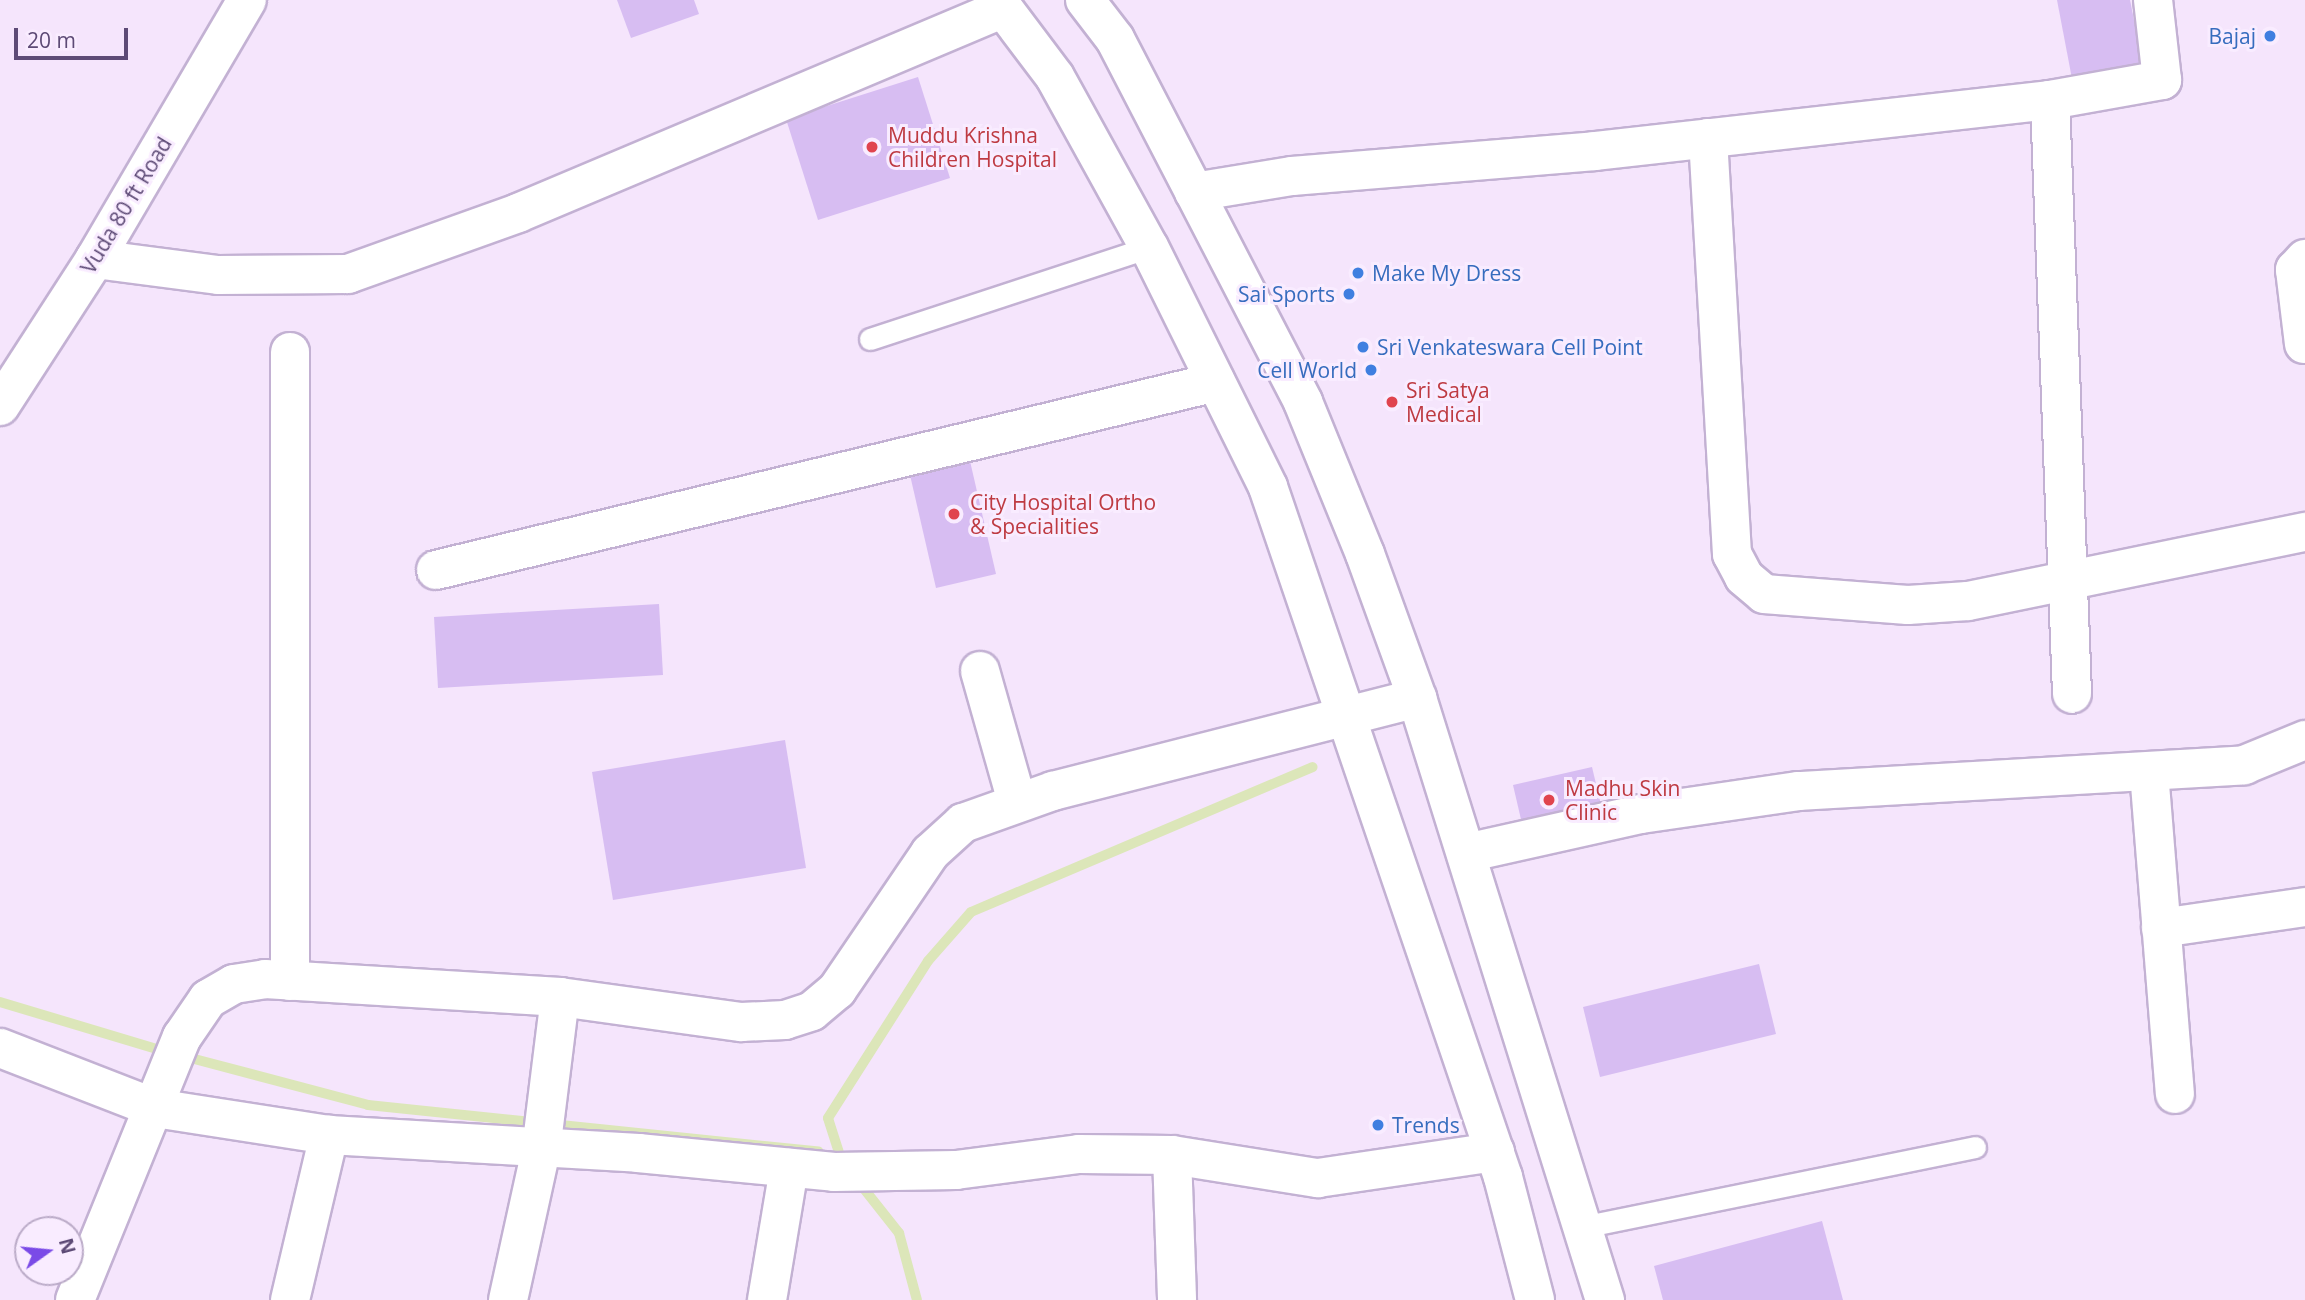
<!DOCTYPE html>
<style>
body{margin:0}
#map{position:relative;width:2305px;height:1300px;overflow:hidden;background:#f5e5fc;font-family:"Open Sans",sans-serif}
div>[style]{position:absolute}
.stream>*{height:10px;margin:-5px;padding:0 5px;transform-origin:5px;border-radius:5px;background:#dce6b9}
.building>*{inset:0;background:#d7bdf2}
.roads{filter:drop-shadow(2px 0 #c3b1d3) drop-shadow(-2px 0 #c3b1d3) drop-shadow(0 2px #c3b1d3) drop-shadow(0 -2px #c3b1d3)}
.service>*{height:21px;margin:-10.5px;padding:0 10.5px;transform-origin:10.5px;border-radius:10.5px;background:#fff}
.minor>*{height:38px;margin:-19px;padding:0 19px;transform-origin:19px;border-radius:19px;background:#fff}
.tertiary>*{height:38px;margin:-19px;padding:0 19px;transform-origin:19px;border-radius:19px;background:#fff}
.secondary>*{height:38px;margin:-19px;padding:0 19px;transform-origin:19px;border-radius:19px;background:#fff}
.dots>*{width:19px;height:19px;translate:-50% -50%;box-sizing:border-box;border:4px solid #f9ecff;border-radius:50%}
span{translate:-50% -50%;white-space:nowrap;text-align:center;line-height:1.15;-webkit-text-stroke:6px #f9ecff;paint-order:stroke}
.shop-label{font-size:21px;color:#366cbe}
.right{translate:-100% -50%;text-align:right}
.left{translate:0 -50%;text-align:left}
.health-label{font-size:21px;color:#be3a42}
.street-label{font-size:21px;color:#5d4a76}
.north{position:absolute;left:14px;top:1216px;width:70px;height:70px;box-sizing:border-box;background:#f9ecff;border:2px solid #bbabc8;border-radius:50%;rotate:75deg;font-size:19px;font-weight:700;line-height:28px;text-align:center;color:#5d4a76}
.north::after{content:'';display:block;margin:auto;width:24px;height:32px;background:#7a4ae7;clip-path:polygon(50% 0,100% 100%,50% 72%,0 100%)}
.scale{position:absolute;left:14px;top:28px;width:114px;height:32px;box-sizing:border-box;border:4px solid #5d4a76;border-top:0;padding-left:9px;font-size:21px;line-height:24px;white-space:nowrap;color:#5d4a76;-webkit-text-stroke:5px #f9ecff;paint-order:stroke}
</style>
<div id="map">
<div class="stream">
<i style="left:0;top:1002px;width:174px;rotate:16.7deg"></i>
<i style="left:183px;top:1056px;width:191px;rotate:14.8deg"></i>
<i style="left:368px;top:1105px;width:453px;rotate:5.9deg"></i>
<i style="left:842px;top:1162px;width:46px;rotate:-107.7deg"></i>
<i style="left:828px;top:1118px;width:186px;rotate:-57.5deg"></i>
<i style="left:928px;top:961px;width:65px;rotate:-48.7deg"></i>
<i style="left:971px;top:912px;width:371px;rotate:-23deg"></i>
<i style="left:857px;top:1180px;width:68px;rotate:51.6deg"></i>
<i style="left:899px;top:1233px;width:69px;rotate:75deg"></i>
</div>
<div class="building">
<i style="clip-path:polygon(617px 0,694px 0,699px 14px,631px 38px)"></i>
<i style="clip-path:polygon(2057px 0,2130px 0,2144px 70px,2073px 84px)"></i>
<i style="clip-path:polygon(918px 77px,950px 178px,818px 220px,786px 119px)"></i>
<i style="clip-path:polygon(970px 461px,996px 574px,936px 588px,910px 475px)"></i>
<i style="clip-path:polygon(659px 604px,663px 675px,438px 688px,434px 617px)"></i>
<i style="clip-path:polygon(785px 740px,806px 868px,613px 900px,592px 772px)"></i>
<i style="clip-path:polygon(1592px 767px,1602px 809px,1523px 828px,1513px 785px)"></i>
<i style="clip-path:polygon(1759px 964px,1776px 1034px,1600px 1077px,1583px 1007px)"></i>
<i style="clip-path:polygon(1822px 1221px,1843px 1300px,1663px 1300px,1654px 1266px)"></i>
</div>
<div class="roads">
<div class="service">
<i style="left:870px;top:339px;width:294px;rotate:-18.2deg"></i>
<i style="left:1582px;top:1227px;width:401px;rotate:-11.5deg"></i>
</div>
<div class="minor">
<i style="left:2050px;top:100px;width:594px;rotate:87.88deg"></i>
<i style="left:1708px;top:138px;width:417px;rotate:86.7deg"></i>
<i style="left:1732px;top:554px;width:26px;rotate:62deg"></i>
<i style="left:1744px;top:577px;width:26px;rotate:40deg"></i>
<i style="left:1764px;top:594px;width:144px;rotate:4.4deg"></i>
<i style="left:1908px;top:605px;width:60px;rotate:-3.8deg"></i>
<i style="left:1968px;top:601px;width:344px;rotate:-11.6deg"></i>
<i style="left:1194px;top:192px;width:99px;rotate:-9.3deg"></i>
<i style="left:1292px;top:176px;width:304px;rotate:-4.7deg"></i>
<i style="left:1595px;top:151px;width:458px;rotate:-6.4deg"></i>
<i style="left:2050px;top:100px;width:114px;rotate:-10.1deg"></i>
<i style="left:2162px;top:80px;width:81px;rotate:-96.4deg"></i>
<i style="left:95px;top:259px;width:124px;rotate:7.4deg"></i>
<i style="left:218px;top:275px;width:130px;rotate:-0.4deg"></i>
<i style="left:348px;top:274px;width:181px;rotate:-19.7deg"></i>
<i style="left:518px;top:213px;width:527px;rotate:-22.87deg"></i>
<i style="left:2304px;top:344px;width:75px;rotate:-96.9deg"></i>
<i style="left:2295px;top:270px;width:15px;rotate:-48deg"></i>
<i style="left:290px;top:352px;width:629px;rotate:90deg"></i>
<i style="left:436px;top:570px;width:802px;rotate:-13.55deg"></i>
<i style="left:980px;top:671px;width:136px;rotate:74.2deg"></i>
<i style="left:2149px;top:772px;width:323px;rotate:85.4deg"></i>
<i style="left:1466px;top:853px;width:179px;rotate:-12.6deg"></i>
<i style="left:1641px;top:814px;width:160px;rotate:-8.3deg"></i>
<i style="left:1799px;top:791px;width:446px;rotate:-3.3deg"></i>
<i style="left:2244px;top:765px;width:66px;rotate:-22.3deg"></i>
<i style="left:2161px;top:928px;width:146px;rotate:-8.3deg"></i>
<i style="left:0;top:1048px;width:166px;rotate:21.2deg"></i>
<i style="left:155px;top:1108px;width:176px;rotate:8.8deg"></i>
<i style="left:329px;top:1135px;width:310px;rotate:3.3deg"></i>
<i style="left:638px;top:1153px;width:197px;rotate:5.5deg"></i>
<i style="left:834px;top:1172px;width:122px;rotate:-0.9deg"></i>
<i style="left:956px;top:1170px;width:124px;rotate:-7.4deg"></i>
<i style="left:1079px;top:1154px;width:93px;rotate:0.6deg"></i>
<i style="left:1172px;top:1155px;width:145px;rotate:88deg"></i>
<i style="left:1172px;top:1155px;width:148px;rotate:9deg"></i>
<i style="left:1318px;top:1178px;width:179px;rotate:-8.4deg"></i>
<i style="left:75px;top:1300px;width:284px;rotate:-67.9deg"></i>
<i style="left:182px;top:1037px;width:46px;rotate:-55.6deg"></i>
<i style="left:208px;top:999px;width:30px;rotate:-30deg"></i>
<i style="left:234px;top:984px;width:31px;rotate:-9deg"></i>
<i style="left:265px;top:979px;width:296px;rotate:3.5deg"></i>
<i style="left:560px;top:997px;width:183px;rotate:7.9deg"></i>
<i style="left:741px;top:1022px;width:44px;rotate:-2.6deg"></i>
<i style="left:785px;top:1020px;width:28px;rotate:-18deg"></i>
<i style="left:812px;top:1011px;width:33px;rotate:-40deg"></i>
<i style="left:837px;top:990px;width:166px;rotate:-55.8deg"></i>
<i style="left:930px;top:853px;width:45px;rotate:-42.3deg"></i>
<i style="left:963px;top:823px;width:96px;rotate:-19.6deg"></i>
<i style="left:1053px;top:791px;width:376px;rotate:-14.3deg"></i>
<i style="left:290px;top:1300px;width:170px;rotate:-76.7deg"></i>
<i style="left:508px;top:1300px;width:154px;rotate:-77.6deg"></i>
<i style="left:541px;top:1150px;width:154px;rotate:-82.9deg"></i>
<i style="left:767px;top:1300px;width:134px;rotate:-80.5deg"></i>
</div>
<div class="tertiary">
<i style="left:0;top:406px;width:175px;rotate:-57.1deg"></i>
<i style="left:95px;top:259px;width:300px;rotate:-59.6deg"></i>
</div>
<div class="secondary">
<i style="left:997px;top:0;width:96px;rotate:53deg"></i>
<i style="left:1055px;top:77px;width:194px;rotate:61.1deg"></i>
<i style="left:1149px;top:247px;width:268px;rotate:63.6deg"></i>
<i style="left:1268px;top:487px;width:729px;rotate:71.19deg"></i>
<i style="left:1503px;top:1177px;width:127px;rotate:75.4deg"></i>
<i style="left:1085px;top:0;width:49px;rotate:52.4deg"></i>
<i style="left:1115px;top:39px;width:409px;rotate:62.6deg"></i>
<i style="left:1303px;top:402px;width:164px;rotate:67.8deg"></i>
<i style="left:1365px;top:554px;width:153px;rotate:70.1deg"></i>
<i style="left:1417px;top:698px;width:631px;rotate:72.66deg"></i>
</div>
</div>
<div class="dots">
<i style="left:2270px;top:36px;background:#3f7fe0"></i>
<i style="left:872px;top:147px;background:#e0444e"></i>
<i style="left:1358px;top:273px;background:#3f7fe0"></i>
<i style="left:1349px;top:294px;background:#3f7fe0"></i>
<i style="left:1363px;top:347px;background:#3f7fe0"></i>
<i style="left:1371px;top:370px;background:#3f7fe0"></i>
<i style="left:1392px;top:402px;background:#e0444e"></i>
<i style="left:954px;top:514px;background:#e0444e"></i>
<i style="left:1549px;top:800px;background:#e0444e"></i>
<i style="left:1378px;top:1125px;background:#3f7fe0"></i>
</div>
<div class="shop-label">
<span class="right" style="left:2256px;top:36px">Bajaj</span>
<span class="left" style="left:1372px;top:273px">Make My Dress</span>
<span class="right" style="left:1335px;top:294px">Sai Sports</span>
<span class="left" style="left:1377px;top:347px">Sri Venkateswara Cell Point</span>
<span class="right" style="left:1357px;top:370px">Cell World</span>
<span class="left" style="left:1392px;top:1125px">Trends</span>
</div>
<div class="health-label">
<span class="left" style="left:888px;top:147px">Muddu Krishna<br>Children Hospital</span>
<span class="left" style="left:1406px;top:402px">Sri Satya<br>Medical</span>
<span class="left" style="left:970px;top:514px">City Hospital Ortho<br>&amp; Specialities</span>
<span class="left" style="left:1565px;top:800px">Madhu Skin<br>Clinic</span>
</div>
<div class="street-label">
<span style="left:126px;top:205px;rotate:-59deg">Vuda 80 ft Road</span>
</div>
<div class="north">N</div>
<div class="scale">20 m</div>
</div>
